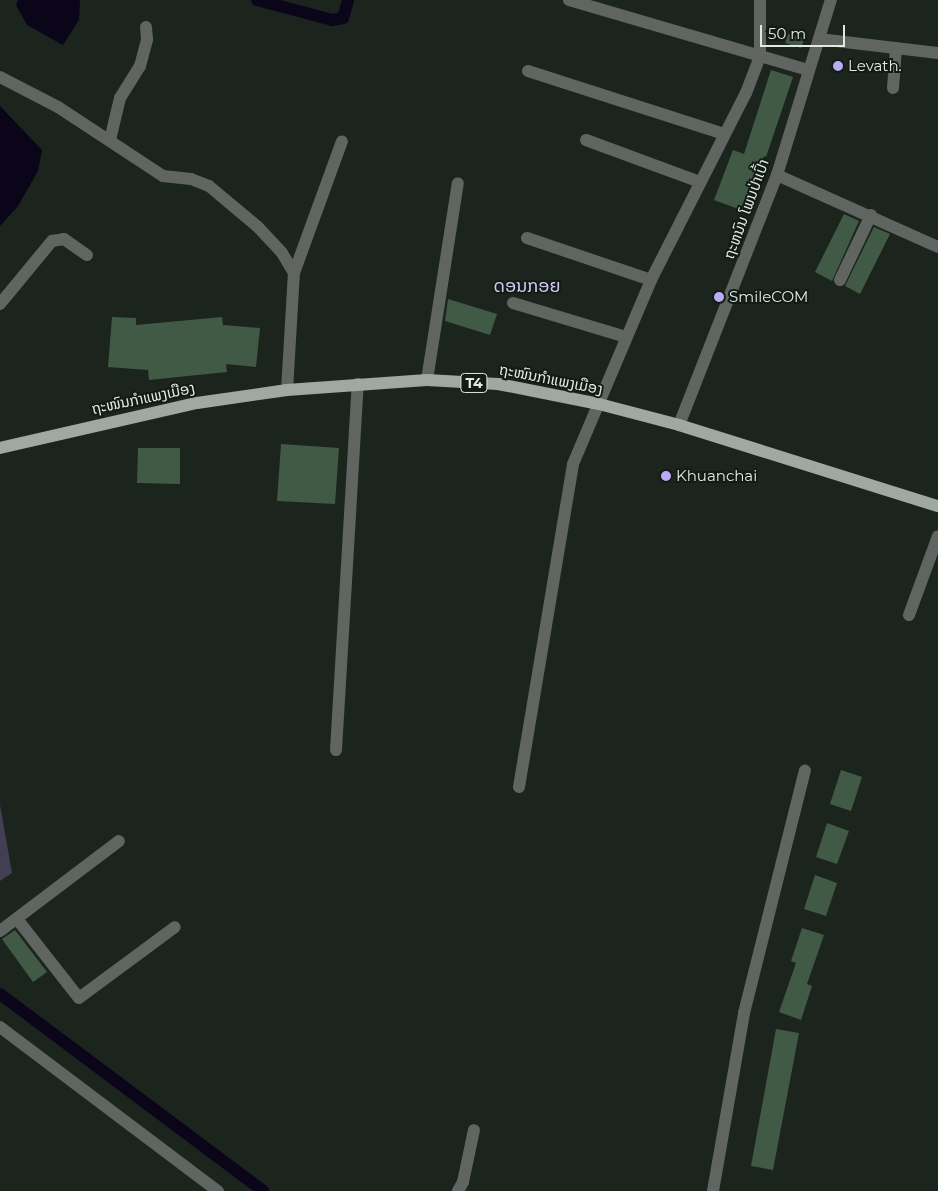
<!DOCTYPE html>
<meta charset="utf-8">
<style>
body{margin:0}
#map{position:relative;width:938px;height:1191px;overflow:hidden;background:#1c241e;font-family:Montserrat,"Noto Sans Lao",sans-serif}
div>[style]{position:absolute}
.green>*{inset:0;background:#423e54}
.water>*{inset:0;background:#0a0519}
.canal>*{height:12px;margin:-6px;padding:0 6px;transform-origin:6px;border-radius:6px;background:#0a0519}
.building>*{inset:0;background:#405a46}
.minor>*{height:12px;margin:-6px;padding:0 6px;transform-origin:6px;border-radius:6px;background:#606561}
.major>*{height:12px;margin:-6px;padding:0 6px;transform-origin:6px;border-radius:6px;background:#9fa8a1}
.dots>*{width:14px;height:14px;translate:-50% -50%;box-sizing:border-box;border:2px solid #131b15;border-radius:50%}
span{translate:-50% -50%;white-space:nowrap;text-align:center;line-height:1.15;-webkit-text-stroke:4px #131b15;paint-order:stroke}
.shield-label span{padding:1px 4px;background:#131b15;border:1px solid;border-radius:4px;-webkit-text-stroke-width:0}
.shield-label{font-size:14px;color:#e2e8e4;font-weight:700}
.poi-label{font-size:15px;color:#e2e8e4}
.left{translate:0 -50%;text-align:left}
.street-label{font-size:15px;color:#e2e8e4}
.quarter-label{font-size:18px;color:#d1c9f4}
.scale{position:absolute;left:760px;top:25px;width:85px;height:22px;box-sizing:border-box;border:2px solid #e2e8e4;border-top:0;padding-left:6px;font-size:15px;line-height:18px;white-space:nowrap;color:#e2e8e4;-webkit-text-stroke:4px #131b15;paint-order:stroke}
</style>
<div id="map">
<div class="green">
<i style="clip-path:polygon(0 805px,12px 873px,0 881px)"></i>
</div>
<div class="water">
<i style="clip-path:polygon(18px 0,80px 0,79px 20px,63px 45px,27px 25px,16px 5px)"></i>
<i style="clip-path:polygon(0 106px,42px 150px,38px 171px,18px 206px,0 226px)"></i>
</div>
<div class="canal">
<i style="left:257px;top:0;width:78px;rotate:14.9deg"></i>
<i style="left:332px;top:20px;width:11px;rotate:-10deg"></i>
<i style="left:343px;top:18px;width:19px;rotate:-74deg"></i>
<i style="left:0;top:994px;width:329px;rotate:36.8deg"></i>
</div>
<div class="building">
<i style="clip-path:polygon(788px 34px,805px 38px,801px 48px,785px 43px)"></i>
<i style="clip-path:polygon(771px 70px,793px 77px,766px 157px,764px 156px,744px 211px,714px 200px,733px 150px,744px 154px)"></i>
<i style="clip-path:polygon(844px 214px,859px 221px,832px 281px,815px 272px)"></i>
<i style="clip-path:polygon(874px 227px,890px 234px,860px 294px,845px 286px)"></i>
<i style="clip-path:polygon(448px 299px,497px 314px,490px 335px,445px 321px)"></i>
<i style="clip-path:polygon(112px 317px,136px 318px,136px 325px,222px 317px,223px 325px,260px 328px,256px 367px,226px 364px,227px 372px,149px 380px,148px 370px,108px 367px)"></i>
<i style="clip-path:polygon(281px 444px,339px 448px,335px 504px,277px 501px)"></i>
<i style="clip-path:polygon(138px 448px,180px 448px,180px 484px,137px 483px)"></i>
<i style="clip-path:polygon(841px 770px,862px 777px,851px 811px,830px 804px)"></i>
<i style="clip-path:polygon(827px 823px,849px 831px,837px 864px,816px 857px)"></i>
<i style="clip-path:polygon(815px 875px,837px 883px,826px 916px,804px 909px)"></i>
<i style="clip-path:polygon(802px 928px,824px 935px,807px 984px,812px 986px,801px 1020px,779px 1012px,796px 963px,791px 961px)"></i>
<i style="clip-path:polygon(15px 930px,47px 972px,33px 982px,2px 939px)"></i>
<i style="clip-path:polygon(776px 1029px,799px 1033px,773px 1170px,751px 1166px)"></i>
</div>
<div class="minor">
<i style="left:569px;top:0;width:250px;rotate:16.3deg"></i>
<i style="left:819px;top:39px;width:120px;rotate:6.7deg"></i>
<i style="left:528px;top:71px;width:206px;rotate:17.8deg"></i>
<i style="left:0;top:77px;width:65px;rotate:27.3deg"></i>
<i style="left:58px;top:107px;width:126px;rotate:33.3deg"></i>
<i style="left:163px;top:176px;width:28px;rotate:6deg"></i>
<i style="left:191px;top:179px;width:19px;rotate:21deg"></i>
<i style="left:209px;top:186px;width:64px;rotate:39.9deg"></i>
<i style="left:258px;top:227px;width:35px;rotate:47deg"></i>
<i style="left:282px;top:253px;width:23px;rotate:59deg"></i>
<i style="left:893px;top:88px;width:40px;rotate:-85.7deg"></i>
<i style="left:110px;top:140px;width:43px;rotate:-76.6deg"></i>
<i style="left:120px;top:98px;width:38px;rotate:-58deg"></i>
<i style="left:140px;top:66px;width:28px;rotate:-75deg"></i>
<i style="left:147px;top:39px;width:12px;rotate:-95deg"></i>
<i style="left:586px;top:140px;width:121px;rotate:20.2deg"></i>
<i style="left:777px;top:175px;width:176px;rotate:24.1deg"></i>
<i style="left:527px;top:238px;width:131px;rotate:18.7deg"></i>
<i style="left:840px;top:280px;width:72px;rotate:-64.5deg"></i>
<i style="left:513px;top:303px;width:118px;rotate:16.7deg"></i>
<i style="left:0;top:304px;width:82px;rotate:-50.5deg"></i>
<i style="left:52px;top:241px;width:12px;rotate:-9deg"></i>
<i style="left:64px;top:239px;width:28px;rotate:35deg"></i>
<i style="left:427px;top:380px;width:199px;rotate:-81.1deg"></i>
<i style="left:287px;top:390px;width:117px;rotate:-86.6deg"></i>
<i style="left:294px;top:273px;width:140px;rotate:-70deg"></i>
<i style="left:679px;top:425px;width:269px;rotate:-68.6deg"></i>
<i style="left:777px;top:175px;width:183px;rotate:-72.9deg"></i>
<i style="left:909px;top:615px;width:84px;rotate:-69.8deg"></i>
<i style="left:336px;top:750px;width:367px;rotate:-86.6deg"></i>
<i style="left:519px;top:787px;width:327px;rotate:-80.5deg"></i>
<i style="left:573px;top:464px;width:200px;rotate:-67deg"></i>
<i style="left:651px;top:280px;width:210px;rotate:-63.1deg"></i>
<i style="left:746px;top:93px;width:40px;rotate:-69deg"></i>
<i style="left:760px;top:56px;width:56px;rotate:-90deg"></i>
<i style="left:17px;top:919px;width:100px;rotate:51.9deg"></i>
<i style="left:79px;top:998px;width:119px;rotate:-36.5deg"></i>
<i style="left:0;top:931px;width:149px;rotate:-37.1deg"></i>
<i style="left:0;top:1027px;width:273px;rotate:37deg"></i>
<i style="left:458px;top:1191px;width:10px;rotate:-61deg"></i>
<i style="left:463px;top:1182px;width:53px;rotate:-78.1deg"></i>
<i style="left:713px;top:1191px;width:181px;rotate:-80.1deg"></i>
<i style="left:744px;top:1013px;width:250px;rotate:-75.9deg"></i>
</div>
<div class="major">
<i style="left:0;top:448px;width:202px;rotate:-12.9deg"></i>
<i style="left:197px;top:403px;width:91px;rotate:-8.2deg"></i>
<i style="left:287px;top:390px;width:140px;rotate:-4.1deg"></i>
<i style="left:427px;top:380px;width:71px;rotate:3.2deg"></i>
<i style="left:498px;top:384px;width:103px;rotate:11.2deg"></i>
<i style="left:599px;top:404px;width:83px;rotate:14.7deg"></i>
<i style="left:679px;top:425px;width:271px;rotate:17.4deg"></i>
</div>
<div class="dots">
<i style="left:838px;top:66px;background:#bbaaf6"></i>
<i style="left:719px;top:297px;background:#bbaaf6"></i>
<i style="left:666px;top:476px;background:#bbaaf6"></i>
</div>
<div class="shield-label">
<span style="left:474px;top:383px">T4</span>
</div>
<div class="poi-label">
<span class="left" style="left:848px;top:66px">Levath.</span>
<span class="left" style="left:729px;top:297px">SmileCOM</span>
<span class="left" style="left:676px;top:476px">Khuanchai</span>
</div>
<div class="street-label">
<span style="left:746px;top:209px;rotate:-70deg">ຖະຫນົນ ໂພນປ່າເປົ້າ</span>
<span style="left:551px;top:379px;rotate:11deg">ຖະໜົນກຳແພງເມືອງ</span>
<span style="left:143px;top:398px;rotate:-12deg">ຖະໜົນກຳແພງເມືອງ</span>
</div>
<div class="quarter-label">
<span style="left:527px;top:286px">ດອນກອຍ</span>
</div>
<div class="scale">50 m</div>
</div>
